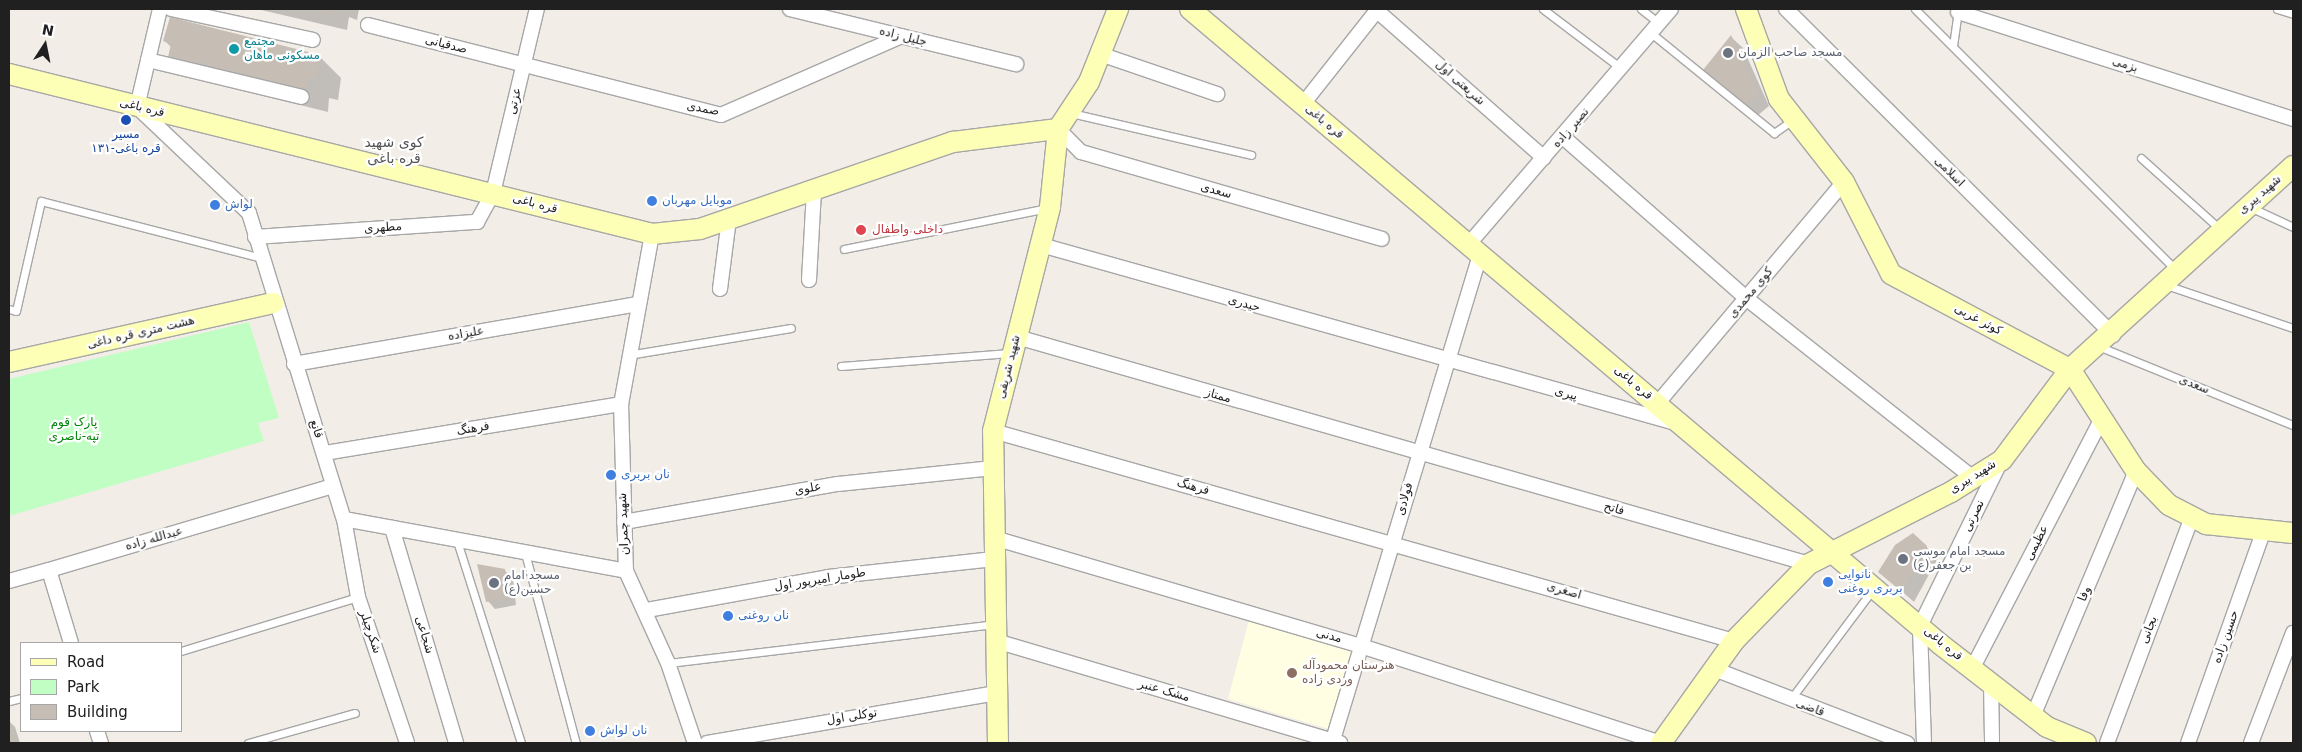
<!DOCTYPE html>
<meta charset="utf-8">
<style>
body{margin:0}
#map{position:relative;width:2302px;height:752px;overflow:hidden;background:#f2ede6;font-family:"DejaVu Sans",Vazirmatn,sans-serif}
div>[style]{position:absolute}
.education>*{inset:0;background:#fffee2}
.park>*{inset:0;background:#c0fec4}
.shadow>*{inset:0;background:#0003}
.building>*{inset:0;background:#c6bdb5}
.roads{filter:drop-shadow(1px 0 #a7a7a7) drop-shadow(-1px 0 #a7a7a7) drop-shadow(0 1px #a7a7a7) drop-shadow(0 -1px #a7a7a7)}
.lane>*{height:7px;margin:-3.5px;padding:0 3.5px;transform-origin:3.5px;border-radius:3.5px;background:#fff}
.street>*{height:14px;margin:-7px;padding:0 7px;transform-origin:7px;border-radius:7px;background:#fff}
.secondary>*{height:20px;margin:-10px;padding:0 10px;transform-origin:10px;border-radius:10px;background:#fdffb7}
.dots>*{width:14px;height:14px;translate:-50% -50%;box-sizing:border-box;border:2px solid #fff;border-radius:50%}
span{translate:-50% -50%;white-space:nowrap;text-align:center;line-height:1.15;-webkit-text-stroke:4.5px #fff;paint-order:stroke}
.street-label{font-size:12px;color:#202020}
.culture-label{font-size:12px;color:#0d838f}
.left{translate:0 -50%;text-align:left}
.worship-label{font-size:12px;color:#5b616d}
.transit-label{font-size:12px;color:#164399}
.shop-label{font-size:12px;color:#366cbe}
.health-label{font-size:12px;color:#be3a42}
.park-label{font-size:12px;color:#03850a}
.education-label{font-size:12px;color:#785e54}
.neighbourhood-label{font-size:14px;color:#535353}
.frame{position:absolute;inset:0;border:10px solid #202020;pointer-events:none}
.legend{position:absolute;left:20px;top:642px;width:162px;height:90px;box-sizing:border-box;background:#fff;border:1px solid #a6a6a6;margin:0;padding:6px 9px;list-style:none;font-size:15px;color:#202020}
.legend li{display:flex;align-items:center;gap:10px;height:25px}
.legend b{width:25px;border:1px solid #a6a6a6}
.north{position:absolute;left:20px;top:20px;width:50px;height:50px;-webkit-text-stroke:4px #fff;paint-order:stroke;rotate:11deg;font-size:14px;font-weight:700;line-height:20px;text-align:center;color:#202020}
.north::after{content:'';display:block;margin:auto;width:18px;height:22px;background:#202020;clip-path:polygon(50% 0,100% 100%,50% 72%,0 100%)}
</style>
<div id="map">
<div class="education">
<i style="clip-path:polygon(1250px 616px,1357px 648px,1332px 730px,1228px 699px)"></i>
</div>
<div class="park">
<i style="clip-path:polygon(249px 322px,279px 418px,258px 423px,264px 441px,9px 516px,9px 379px)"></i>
</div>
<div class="shadow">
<i style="clip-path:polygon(257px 9px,359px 9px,357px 20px,349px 17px,347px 30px)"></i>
<i style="clip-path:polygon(1731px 37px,1743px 48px,1769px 106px,1757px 116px,1705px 70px)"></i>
<i style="clip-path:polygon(165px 41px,319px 56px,341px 78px,338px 100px,329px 98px,328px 112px,192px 78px,170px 56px,172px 48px)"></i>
<i style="clip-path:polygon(1913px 534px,1938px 558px,1914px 602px,1880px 572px)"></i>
<i style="clip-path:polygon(505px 571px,513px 578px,516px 605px,495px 609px,488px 601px)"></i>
<i style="clip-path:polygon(9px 721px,15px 727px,20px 743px,9px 743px)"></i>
</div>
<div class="building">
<i style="clip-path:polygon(308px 9px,333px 9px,332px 15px)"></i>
<i style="clip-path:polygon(170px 17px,320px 55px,316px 79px,308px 77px,306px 91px,168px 57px,171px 44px,163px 41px)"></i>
<i style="clip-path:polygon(1731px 35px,1759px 94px,1744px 105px,1703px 70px)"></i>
<i style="clip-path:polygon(1913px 533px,1927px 546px,1902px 592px,1878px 572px,1895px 545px)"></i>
<i style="clip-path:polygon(477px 564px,505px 569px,509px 598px,486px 602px)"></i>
<i style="clip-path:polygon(9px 722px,15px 743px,9px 743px)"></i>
</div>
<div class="roads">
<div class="lane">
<i style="left:1543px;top:9px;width:99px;rotate:37.2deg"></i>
<i style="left:1641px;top:9px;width:23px;rotate:38deg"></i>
<i style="left:1915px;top:9px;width:369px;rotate:45deg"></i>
<i style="left:2277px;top:9px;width:17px;rotate:17deg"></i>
<i style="left:1651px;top:33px;width:159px;rotate:39.1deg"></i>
<i style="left:1774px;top:133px;width:24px;rotate:-35deg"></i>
<i style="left:1953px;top:46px;width:34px;rotate:-82deg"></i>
<i style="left:1071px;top:113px;width:185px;rotate:13.1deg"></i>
<i style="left:2141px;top:158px;width:108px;rotate:42deg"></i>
<i style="left:2252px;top:208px;width:45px;rotate:24.9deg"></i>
<i style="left:844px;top:249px;width:208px;rotate:-11.4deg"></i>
<i style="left:2166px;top:285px;width:134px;rotate:18.7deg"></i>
<i style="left:9px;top:309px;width:7px;rotate:16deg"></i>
<i style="left:16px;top:311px;width:113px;rotate:-77.2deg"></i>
<i style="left:41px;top:201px;width:227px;rotate:14.5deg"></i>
<i style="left:2098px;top:346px;width:210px;rotate:22.1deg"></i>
<i style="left:628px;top:355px;width:165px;rotate:-9.4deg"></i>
<i style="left:841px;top:366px;width:169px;rotate:-4.4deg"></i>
<i style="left:457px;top:541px;width:212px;rotate:72.4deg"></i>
<i style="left:525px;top:553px;width:197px;rotate:75deg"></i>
<i style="left:181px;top:651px;width:185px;rotate:-17deg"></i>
<i style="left:668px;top:663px;width:327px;rotate:-6.8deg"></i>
<i style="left:1790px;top:700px;width:139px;rotate:-53.2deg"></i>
<i style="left:9px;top:701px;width:12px;rotate:-14deg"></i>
<i style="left:248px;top:743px;width:111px;rotate:-15.7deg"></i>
</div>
<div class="street">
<i style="left:160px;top:9px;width:101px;rotate:103.2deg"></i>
<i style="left:137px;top:107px;width:154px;rotate:43.4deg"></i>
<i style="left:249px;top:213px;width:320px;rotate:72.8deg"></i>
<i style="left:344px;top:519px;width:79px;rotate:79.8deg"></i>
<i style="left:358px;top:597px;width:154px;rotate:71.4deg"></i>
<i style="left:171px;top:9px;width:145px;rotate:12.3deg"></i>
<i style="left:790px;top:9px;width:233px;rotate:13.7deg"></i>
<i style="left:1375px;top:9px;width:225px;rotate:41.4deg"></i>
<i style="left:1786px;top:9px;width:462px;rotate:44.9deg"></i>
<i style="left:1958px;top:12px;width:352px;rotate:17.7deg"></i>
<i style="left:368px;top:25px;width:364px;rotate:14.3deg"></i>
<i style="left:721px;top:115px;width:197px;rotate:-23.6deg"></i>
<i style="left:1100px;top:54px;width:124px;rotate:18.9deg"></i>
<i style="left:148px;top:60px;width:158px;rotate:13.5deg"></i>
<i style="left:1303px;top:104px;width:121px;rotate:-51.7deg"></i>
<i style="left:1058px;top:129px;width:33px;rotate:45deg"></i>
<i style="left:1081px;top:152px;width:313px;rotate:16.1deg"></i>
<i style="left:1563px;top:137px;width:244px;rotate:41.3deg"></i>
<i style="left:1746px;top:298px;width:290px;rotate:38.4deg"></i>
<i style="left:652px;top:234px;width:173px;rotate:100.3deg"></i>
<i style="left:621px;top:404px;width:167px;rotate:88.3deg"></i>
<i style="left:626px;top:571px;width:101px;rotate:65.5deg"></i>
<i style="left:668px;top:663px;width:84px;rotate:71.4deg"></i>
<i style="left:255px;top:237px;width:223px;rotate:-3.9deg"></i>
<i style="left:477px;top:222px;width:33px;rotate:-61deg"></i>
<i style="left:493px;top:193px;width:189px;rotate:-76.6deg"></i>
<i style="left:1041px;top:245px;width:659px;rotate:15.68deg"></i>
<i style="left:1468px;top:245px;width:311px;rotate:-49.3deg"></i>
<i style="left:809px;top:280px;width:90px;rotate:-86.8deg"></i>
<i style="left:720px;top:289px;width:71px;rotate:-82.7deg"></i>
<i style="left:1017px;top:337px;width:824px;rotate:15.99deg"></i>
<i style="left:294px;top:364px;width:349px;rotate:-9.9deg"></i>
<i style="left:1657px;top:404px;width:290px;rotate:-49.9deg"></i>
<i style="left:993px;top:431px;width:770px;rotate:15.82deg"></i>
<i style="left:325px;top:453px;width:300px;rotate:-9.4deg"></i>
<i style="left:344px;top:519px;width:287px;rotate:10.4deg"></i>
<i style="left:624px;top:522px;width:217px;rotate:-10.1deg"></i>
<i style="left:838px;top:484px;width:156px;rotate:-5.9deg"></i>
<i style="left:392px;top:528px;width:224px;rotate:73.4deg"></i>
<i style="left:994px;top:538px;width:383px;rotate:16.4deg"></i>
<i style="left:1361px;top:646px;width:315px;rotate:17.9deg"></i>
<i style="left:9px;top:581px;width:41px;rotate:-15.4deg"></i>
<i style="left:647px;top:610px;width:184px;rotate:-10.3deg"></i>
<i style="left:828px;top:577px;width:167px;rotate:-6.2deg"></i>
<i style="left:996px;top:641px;width:359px;rotate:16.5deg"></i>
<i style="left:71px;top:643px;width:76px;rotate:-106.8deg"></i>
<i style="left:49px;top:570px;width:296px;rotate:-16.5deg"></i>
<i style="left:1714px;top:669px;width:207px;rotate:21deg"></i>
<i style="left:1972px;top:669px;width:283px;rotate:-62.6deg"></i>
<i style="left:1991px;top:683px;width:60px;rotate:89deg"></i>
<i style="left:2033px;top:716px;width:266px;rotate:-67.2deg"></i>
<i style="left:97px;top:731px;width:13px;rotate:72deg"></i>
<i style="left:707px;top:743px;width:294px;rotate:-9.8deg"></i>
<i style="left:1332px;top:743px;width:510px;rotate:-73.13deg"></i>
<i style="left:1924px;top:743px;width:117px;rotate:-92deg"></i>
<i style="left:1920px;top:626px;width:184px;rotate:-63.9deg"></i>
<i style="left:2107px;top:743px;width:241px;rotate:-69.4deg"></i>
<i style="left:2188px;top:743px;width:226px;rotate:-70.4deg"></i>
<i style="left:2251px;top:743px;width:118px;rotate:-69.1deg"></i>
</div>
<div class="secondary">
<i style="left:1190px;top:9px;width:983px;rotate:40.25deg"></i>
<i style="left:1940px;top:644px;width:135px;rotate:37.8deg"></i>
<i style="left:2047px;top:727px;width:42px;rotate:22.3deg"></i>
<i style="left:1746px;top:9px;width:96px;rotate:69.9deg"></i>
<i style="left:1779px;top:99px;width:105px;rotate:51.9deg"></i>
<i style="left:1844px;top:182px;width:103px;rotate:62.9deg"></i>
<i style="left:1891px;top:274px;width:203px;rotate:28deg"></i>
<i style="left:2070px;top:369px;width:121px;rotate:57.1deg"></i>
<i style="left:2136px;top:471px;width:47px;rotate:45.9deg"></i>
<i style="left:2169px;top:505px;width:42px;rotate:27.2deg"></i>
<i style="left:2206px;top:524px;width:87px;rotate:5.9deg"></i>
<i style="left:9px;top:74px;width:663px;rotate:13.97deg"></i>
<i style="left:652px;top:234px;width:48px;rotate:-5.9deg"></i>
<i style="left:700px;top:229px;width:268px;rotate:-19deg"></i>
<i style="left:953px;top:142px;width:106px;rotate:-7.1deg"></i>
<i style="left:9px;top:362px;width:271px;rotate:-12.6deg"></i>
<i style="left:998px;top:743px;width:312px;rotate:-90.9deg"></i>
<i style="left:993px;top:431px;width:231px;rotate:-75.7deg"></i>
<i style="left:1050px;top:207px;width:78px;rotate:-84.1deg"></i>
<i style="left:1058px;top:129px;width:56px;rotate:-56.6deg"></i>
<i style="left:1089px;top:82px;width:79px;rotate:-68.3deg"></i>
<i style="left:1661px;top:743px;width:125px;rotate:-54.4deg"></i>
<i style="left:1734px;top:641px;width:107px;rotate:-45.8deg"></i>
<i style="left:1809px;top:564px;width:159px;rotate:-26.9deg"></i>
<i style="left:1951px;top:492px;width:60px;rotate:-32.1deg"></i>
<i style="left:2002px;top:460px;width:114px;rotate:-53.2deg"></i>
<i style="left:2070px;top:369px;width:302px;rotate:-42.3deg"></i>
</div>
</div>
<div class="dots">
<i style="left:234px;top:49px;background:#0f9aa8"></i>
<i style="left:1728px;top:53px;background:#6b7280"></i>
<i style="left:126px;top:120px;background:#1a4fb4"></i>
<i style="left:652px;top:201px;background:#3f7fe0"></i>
<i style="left:215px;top:205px;background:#3f7fe0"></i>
<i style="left:861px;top:230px;background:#e0444e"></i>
<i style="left:611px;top:475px;background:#3f7fe0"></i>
<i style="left:1903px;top:559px;background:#6b7280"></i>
<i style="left:1828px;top:582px;background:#3f7fe0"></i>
<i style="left:494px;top:583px;background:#6b7280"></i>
<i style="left:728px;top:616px;background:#3f7fe0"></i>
<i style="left:1292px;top:673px;background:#8d6e63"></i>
<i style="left:590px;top:731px;background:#3f7fe0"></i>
</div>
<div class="street-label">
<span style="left:903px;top:37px;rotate:14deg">جلیل زاده</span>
<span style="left:446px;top:45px;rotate:14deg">صدقیانی</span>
<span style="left:2125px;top:65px;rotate:18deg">بزمی</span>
<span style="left:1460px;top:83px;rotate:42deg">شریعتی اول</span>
<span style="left:515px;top:101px;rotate:-77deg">عزتی</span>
<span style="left:142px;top:108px;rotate:14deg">قره باغی</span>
<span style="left:703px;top:109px;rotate:11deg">صمدی</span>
<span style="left:1324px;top:122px;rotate:40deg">قره باغی</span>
<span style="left:1571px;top:128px;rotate:-49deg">نصیر زاده</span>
<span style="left:1949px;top:172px;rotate:45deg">اسلامی</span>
<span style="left:1216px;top:191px;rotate:16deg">سعدی</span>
<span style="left:2260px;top:195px;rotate:-41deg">شهید پیری</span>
<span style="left:535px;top:204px;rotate:15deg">قره باغی</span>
<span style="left:383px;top:228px;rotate:-4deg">مطهری</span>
<span style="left:1751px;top:293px;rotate:-50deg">کوی محمدی</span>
<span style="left:1244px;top:304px;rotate:16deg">حیدری</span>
<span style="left:1978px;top:320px;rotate:28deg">کوثر غربی</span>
<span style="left:141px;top:333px;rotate:-13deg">هشت متری قره داغی</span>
<span style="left:466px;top:334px;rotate:-10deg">علیزاده</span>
<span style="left:1009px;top:367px;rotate:-76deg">شهید شریفى</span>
<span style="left:1633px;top:383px;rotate:40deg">قره باغی</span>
<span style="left:2194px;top:385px;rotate:22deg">سعدی</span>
<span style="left:1566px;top:394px;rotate:15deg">پیری</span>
<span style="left:1218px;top:396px;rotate:16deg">ممتاز</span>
<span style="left:316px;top:429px;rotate:71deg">قانع</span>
<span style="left:473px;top:429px;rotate:-10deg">فرهنگ</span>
<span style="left:1973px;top:477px;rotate:-32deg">شهید پیری</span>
<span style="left:1193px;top:487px;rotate:16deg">فرهنگ</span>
<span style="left:808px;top:489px;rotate:-10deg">علوی</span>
<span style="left:1405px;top:499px;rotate:-74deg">فولادی</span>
<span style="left:1614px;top:509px;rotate:16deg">فاتح</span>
<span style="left:1974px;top:516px;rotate:-64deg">نصرتی</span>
<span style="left:624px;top:524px;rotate:-92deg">شهید چمران</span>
<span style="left:154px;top:539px;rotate:-16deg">عبدالله زاده</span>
<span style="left:2037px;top:543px;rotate:-63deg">عظیمی</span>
<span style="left:820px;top:580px;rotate:-9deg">طومار امیرپور اول</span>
<span style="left:1564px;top:591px;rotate:16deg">اصغری</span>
<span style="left:2085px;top:594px;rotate:-67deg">وفا</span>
<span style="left:2149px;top:630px;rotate:-69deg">بجانی</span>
<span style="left:370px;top:632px;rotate:71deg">شکرچیلر</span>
<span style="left:424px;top:635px;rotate:73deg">شجاعی</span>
<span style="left:1329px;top:636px;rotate:16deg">مدنی</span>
<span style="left:2226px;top:637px;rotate:-70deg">حسین زاده</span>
<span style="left:1943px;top:644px;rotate:39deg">قره باغی</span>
<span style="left:1164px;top:691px;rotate:16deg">مشک عنبر</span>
<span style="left:1810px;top:708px;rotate:21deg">قاضی</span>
<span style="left:852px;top:717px;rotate:-9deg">توکلی اول</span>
</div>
<div class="culture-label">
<span class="left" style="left:244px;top:49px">مجتمع<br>مسکونی ماهان</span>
</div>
<div class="worship-label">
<span class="left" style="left:1738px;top:53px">مسجد صاحب الزمان</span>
<span class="left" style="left:1913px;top:559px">مسجد امام موسی<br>بن جعفر(ع)</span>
<span class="left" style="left:504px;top:583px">مسجد امام<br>حسین(ع)</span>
</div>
<div class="transit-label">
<span style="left:126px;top:142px">مسیر<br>۱۳۱-قره باغی</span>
</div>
<div class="shop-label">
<span class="left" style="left:662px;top:201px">موبایل مهربان</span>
<span class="left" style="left:225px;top:205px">لواش</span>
<span class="left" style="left:621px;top:475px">نان بربری</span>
<span class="left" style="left:1838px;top:582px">نانوایی<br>بربری روغنی</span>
<span class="left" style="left:738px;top:616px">نان روغنی</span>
<span class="left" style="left:600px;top:731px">نان لواش</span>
</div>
<div class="health-label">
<span class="left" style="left:872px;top:230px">داخلی واطفال</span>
</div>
<div class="park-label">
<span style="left:74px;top:430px">پارک قوم<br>تپه-ناصری</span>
</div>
<div class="education-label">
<span class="left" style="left:1302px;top:673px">هنرستان محمودآله<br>وردی زاده</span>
</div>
<div class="neighbourhood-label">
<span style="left:394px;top:150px">کوی شهید<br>قره باغی</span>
</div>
<div class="frame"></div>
<ul class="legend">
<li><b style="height:6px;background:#fdffb7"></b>Road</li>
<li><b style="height:14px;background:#c0fec4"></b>Park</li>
<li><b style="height:14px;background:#c6bdb5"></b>Building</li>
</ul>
<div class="north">N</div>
</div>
